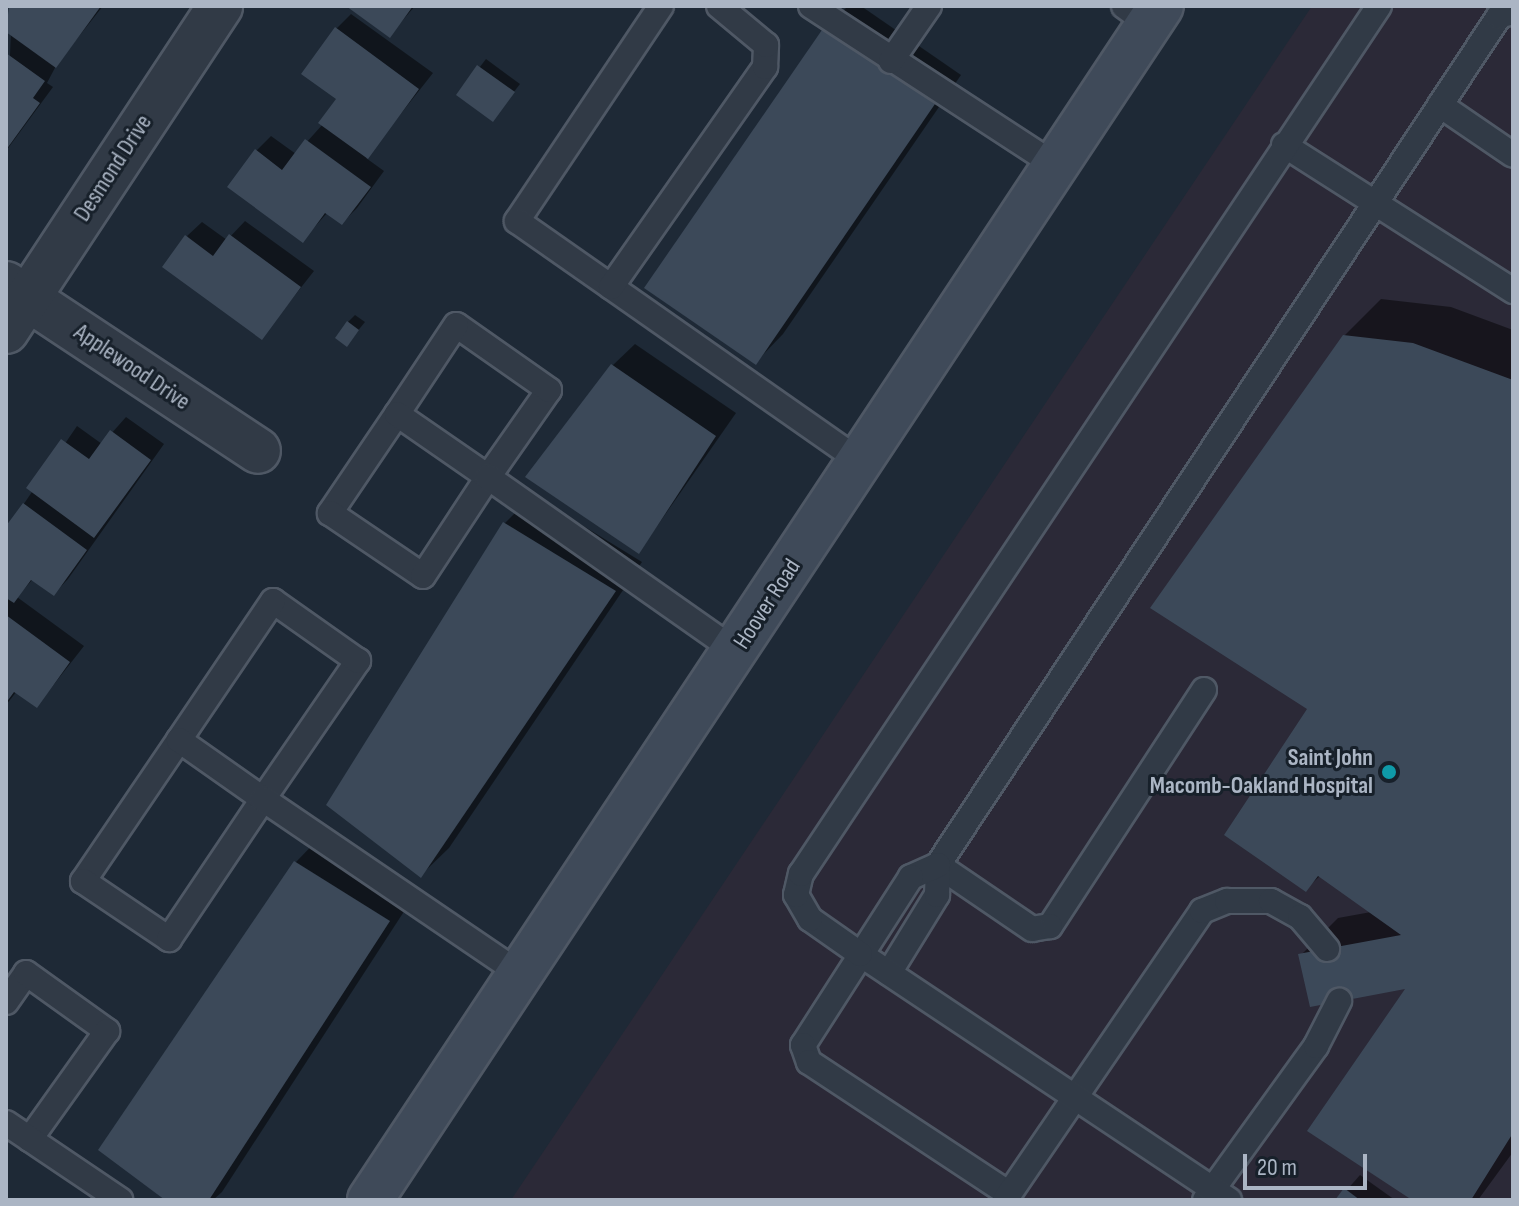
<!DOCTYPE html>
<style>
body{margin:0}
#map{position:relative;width:1519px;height:1206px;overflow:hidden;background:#1e2936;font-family:"Sofia Sans Condensed",sans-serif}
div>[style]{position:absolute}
.medical>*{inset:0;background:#2b2937}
.shadow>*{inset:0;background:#0007}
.building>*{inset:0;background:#3c4959}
.roads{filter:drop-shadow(2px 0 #4f5865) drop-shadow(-2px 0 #4f5865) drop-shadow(0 2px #4f5865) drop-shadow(0 -2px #4f5865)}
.lane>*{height:24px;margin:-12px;padding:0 12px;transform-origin:12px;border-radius:12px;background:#313a46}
.street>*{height:44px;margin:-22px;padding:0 22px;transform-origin:22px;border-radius:22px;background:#313a46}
.secondary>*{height:44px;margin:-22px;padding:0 22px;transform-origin:22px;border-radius:22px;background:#3f4a59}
.dots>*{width:22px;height:22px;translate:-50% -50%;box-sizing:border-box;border:4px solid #17202a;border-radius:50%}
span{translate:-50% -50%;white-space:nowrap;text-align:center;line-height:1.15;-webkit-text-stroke:6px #17202a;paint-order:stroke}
.street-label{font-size:24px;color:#abb5c4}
.poi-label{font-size:24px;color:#abb5c4;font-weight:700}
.right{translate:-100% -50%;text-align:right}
.frame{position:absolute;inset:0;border:8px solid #abb5c4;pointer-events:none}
.scale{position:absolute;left:1243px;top:1154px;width:124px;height:36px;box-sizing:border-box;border:4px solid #abb5c4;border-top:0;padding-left:10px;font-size:24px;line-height:28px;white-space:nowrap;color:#abb5c4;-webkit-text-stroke:6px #17202a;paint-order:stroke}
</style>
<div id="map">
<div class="medical">
<i style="clip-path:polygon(1312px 6px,1513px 6px,1513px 1200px,511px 1200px)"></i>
</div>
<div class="shadow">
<i style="clip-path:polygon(12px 6px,103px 6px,57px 64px,47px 83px,53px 87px,6px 151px)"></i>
<i style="clip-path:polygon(349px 6px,415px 6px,390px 35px)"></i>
<i style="clip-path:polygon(848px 6px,861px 6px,961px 75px,783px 334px,756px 362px,825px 29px)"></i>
<i style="clip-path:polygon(351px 14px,433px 73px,366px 158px,384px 171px,357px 208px,342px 223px,328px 212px,303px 240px,256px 151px,271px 136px,296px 154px,323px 124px,338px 98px,336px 29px)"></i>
<i style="clip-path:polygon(486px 59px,520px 84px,493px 119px,459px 94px)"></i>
<i style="clip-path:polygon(245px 221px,314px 271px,262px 337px,187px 236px,202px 222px,227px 240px)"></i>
<i style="clip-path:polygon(1381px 299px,1451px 307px,1513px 330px,1513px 1152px,1478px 1200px,1415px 1200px,1410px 986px,1301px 955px,1338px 918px,1371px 912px,1320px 876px,1306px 889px,1309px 709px,1344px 336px)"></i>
<i style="clip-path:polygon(355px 315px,365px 322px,347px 344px,348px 322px)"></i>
<i style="clip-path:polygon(635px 344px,736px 413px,639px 552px,613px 365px)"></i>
<i style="clip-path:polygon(126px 417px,164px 444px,68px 579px,54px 594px,33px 579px,17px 597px,84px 646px,37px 706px,17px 691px,6px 705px,6px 530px,77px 426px,102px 444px)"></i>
<i style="clip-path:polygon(533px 495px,642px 562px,449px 848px,421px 875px,329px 805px,505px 523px)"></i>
<i style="clip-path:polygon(323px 834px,416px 893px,222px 1192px,213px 1200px,168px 1200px,296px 862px)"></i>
<i style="clip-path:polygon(1360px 1175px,1395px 1200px,1338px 1200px)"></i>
</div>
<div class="building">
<i style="clip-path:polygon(9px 6px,101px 6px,56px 68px,6px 32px)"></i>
<i style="clip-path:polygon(346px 6px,413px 6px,390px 38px)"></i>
<i style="clip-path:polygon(335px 27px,419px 89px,368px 159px,318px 123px,336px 99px,301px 74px)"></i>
<i style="clip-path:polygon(824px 27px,935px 104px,756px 365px,644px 288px)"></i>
<i style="clip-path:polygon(6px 53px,45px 81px,33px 98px,40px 103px,6px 150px)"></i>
<i style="clip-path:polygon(477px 65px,515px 92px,493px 122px,456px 95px)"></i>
<i style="clip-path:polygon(305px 139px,371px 187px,342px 225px,325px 213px,303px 243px,227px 187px,255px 149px,282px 170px)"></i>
<i style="clip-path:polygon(229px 234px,301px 287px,262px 340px,162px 267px,185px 235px,213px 256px)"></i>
<i style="clip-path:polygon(347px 321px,359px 330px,347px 347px,335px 338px)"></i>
<i style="clip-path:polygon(1343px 335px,1413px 343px,1513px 380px,1513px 1133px,1471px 1200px,1412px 1200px,1307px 1131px,1405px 989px,1310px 1007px,1298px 954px,1401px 935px,1318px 876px,1306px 892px,1224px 835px,1307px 709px,1150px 608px)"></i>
<i style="clip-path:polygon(611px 364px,716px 436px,639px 554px,525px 477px)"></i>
<i style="clip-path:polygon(110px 430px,151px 460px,94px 538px,26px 488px,61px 439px,89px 459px)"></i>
<i style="clip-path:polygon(23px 503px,87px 550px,54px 596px,31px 580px,14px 603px,6px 598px,6px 526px)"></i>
<i style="clip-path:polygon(503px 522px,616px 591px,421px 878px,326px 805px)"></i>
<i style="clip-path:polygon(6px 615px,70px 662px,37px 708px,14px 692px,6px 703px)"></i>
<i style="clip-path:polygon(294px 861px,390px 921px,209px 1200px,165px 1200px,98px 1150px)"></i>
<i style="clip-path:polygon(1344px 1188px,1360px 1200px,1335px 1200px)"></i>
</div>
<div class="roads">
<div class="lane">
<i style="left:661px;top:6px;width:259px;rotate:123.8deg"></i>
<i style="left:517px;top:221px;width:420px;rotate:35deg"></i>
<i style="left:811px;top:6px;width:293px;rotate:33.1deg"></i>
<i style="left:1124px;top:6px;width:31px;rotate:36deg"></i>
<i style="left:891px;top:61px;width:67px;rotate:-55.4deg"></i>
<i style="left:1440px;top:105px;width:88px;rotate:34.4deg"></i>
<i style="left:1284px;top:145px;width:272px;rotate:32.5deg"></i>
<i style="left:611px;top:287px;width:269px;rotate:-55deg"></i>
<i style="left:765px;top:67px;width:22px;rotate:-87deg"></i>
<i style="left:766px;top:45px;width:61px;rotate:-140.3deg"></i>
<i style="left:397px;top:414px;width:120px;rotate:124.1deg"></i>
<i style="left:330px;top:513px;width:112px;rotate:34.1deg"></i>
<i style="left:423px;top:576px;width:118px;rotate:-56.7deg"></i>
<i style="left:488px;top:477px;width:106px;rotate:-55deg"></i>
<i style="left:549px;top:390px;width:113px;rotate:-145deg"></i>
<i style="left:456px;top:325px;width:107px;rotate:123.5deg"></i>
<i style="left:397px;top:414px;width:111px;rotate:34.7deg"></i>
<i style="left:488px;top:477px;width:303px;rotate:35.1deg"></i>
<i style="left:1204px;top:690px;width:282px;rotate:123.1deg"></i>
<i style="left:1050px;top:926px;width:18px;rotate:171deg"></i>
<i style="left:1032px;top:929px;width:114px;rotate:-145.8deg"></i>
<i style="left:938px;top:865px;width:1018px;rotate:-56.54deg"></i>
<i style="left:1499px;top:16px;width:15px;rotate:-16deg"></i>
<i style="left:179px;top:740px;width:171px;rotate:124.2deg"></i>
<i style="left:83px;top:881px;width:104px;rotate:34deg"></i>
<i style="left:169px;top:939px;width:169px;rotate:-56.1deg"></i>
<i style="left:263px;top:799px;width:168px;rotate:-55.5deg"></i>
<i style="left:358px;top:661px;width:104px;rotate:-144.8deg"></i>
<i style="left:273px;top:601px;width:168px;rotate:124.1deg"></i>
<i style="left:179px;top:740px;width:103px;rotate:35.1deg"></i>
<i style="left:263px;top:799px;width:313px;rotate:34.2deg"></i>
<i style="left:889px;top:973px;width:92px;rotate:-58.4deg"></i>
<i style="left:937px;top:895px;width:30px;rotate:-88deg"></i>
<i style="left:938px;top:865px;width:30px;rotate:156deg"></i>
<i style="left:911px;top:877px;width:200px;rotate:122.7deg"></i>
<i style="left:803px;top:1045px;width:18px;rotate:71deg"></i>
<i style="left:809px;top:1062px;width:240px;rotate:33.4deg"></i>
<i style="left:6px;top:1002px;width:35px;rotate:-55deg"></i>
<i style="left:26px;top:973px;width:100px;rotate:35.6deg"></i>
<i style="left:107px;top:1031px;width:133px;rotate:125.5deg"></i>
<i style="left:6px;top:1123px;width:138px;rotate:34deg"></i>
<i style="left:1005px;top:1200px;width:350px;rotate:-55.7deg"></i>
<i style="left:1202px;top:911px;width:27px;rotate:-22deg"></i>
<i style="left:1227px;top:901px;width:44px"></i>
<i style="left:1271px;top:901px;width:33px;rotate:29deg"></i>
<i style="left:1300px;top:917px;width:42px;rotate:49.8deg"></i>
<i style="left:1205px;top:1200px;width:190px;rotate:-54.2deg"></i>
<i style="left:1316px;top:1046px;width:51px;rotate:-62.9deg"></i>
<i style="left:1229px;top:1200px;width:443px;rotate:-146.3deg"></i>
<i style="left:860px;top:954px;width:61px;rotate:-145deg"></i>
<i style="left:810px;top:919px;width:28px;rotate:-120deg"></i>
<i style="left:796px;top:895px;width:22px;rotate:-77deg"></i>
<i style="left:801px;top:874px;width:1043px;rotate:-56.34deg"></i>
</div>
<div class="street">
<i style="left:6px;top:284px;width:302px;rotate:33.5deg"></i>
<i style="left:6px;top:331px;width:389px;rotate:-56.6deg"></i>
</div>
<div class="secondary">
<i style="left:370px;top:1200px;width:1432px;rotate:-56.48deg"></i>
</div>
</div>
<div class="dots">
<i style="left:1389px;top:772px;background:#0f9aa8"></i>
</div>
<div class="street-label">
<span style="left:113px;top:168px;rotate:-57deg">Desmond Drive</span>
<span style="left:132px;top:367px;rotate:34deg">Applewood Drive</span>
<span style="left:767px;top:604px;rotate:-57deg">Hoover Road</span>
</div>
<div class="poi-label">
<span class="right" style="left:1373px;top:772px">Saint John<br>Macomb-Oakland Hospital</span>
</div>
<div class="frame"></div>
<div class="scale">20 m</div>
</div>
